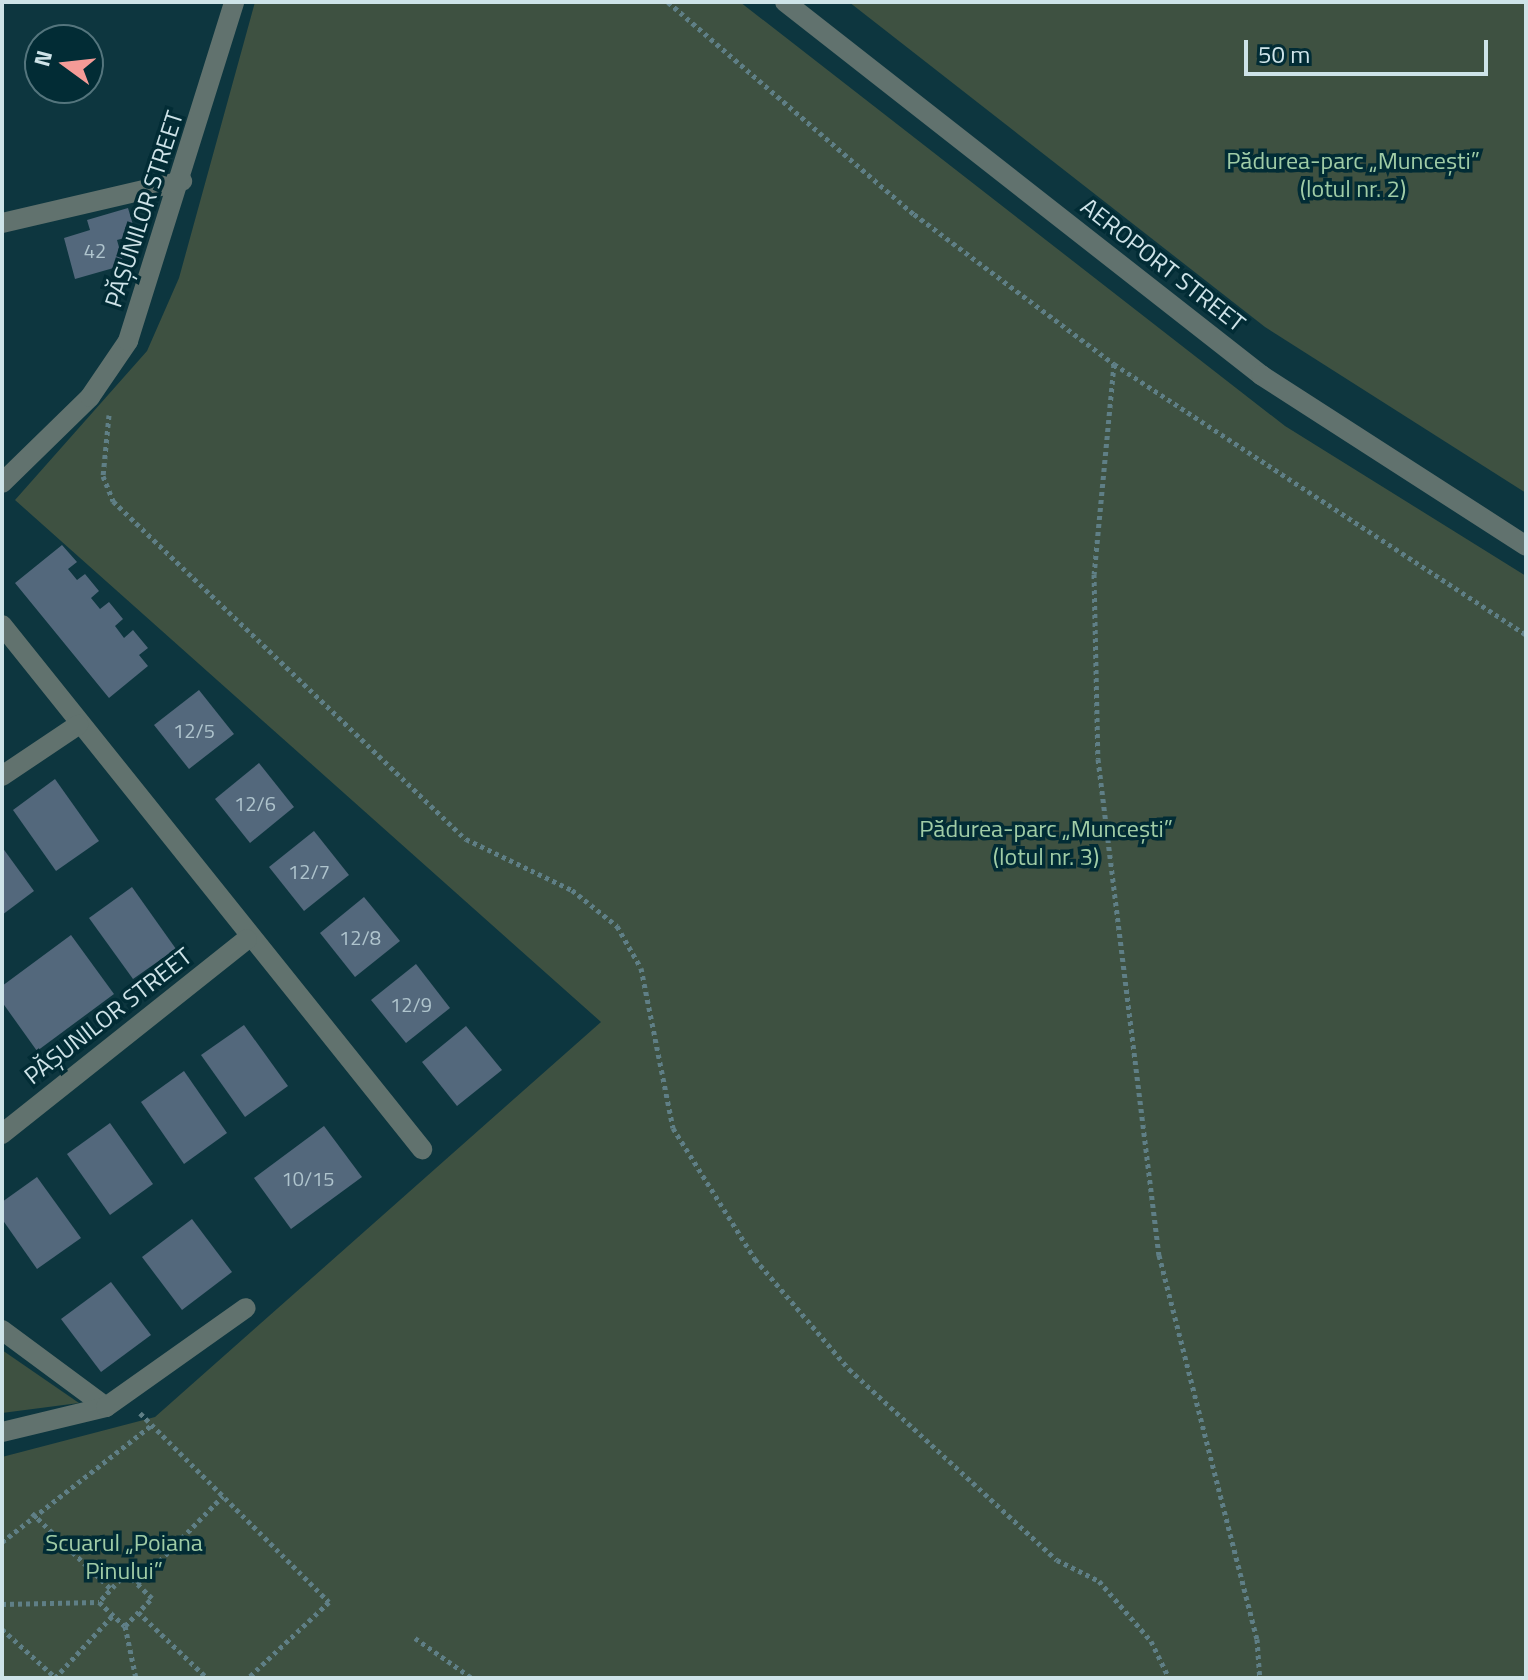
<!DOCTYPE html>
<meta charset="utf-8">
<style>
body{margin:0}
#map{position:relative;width:1528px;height:1680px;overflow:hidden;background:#0d363f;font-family:"Titillium Web",sans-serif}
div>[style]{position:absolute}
.green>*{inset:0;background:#3e5141}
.building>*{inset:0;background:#53687c}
.path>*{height:5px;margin-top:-2.5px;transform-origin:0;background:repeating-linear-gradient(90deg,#5f7f86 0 4px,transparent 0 8px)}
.minor>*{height:20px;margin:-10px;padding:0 10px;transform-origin:10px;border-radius:10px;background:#61726e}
span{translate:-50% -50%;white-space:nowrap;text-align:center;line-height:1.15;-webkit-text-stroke:7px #022c35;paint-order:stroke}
.number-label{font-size:20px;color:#afc4cd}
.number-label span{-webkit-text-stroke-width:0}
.park-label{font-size:24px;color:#a0cca6}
.street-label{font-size:24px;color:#cee3e8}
.frame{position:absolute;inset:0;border:4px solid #cee3e8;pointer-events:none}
.north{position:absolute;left:24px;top:24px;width:80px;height:80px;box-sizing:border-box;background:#022c35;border:2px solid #54757d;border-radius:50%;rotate:285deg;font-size:22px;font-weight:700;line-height:32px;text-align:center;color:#cee3e8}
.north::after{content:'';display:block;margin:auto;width:28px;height:36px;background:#f59b97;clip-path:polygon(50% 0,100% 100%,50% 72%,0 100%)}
.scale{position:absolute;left:1244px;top:40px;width:244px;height:36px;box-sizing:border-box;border:4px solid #cee3e8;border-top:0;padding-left:10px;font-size:24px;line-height:28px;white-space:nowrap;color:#cee3e8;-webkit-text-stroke:6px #022c35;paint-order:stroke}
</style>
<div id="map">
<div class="green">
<i style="clip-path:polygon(255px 2px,740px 2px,1285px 426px,1526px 576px,1526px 1678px,2px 1678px,2px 1457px,155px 1417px,601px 1022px,15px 500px,147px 351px,179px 278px)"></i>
<i style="clip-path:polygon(849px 2px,1526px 2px,1526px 493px,1265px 327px)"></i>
<i style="clip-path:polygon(2px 1350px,79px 1403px,2px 1413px)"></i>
</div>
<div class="building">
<i style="clip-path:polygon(128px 208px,136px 235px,117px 240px,124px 265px,75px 279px,64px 238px,90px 230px,87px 220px)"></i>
<i style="clip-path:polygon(62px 545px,77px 562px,68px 569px,77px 580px,85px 574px,99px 591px,91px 598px,100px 609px,109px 602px,123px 619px,115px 626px,124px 638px,133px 630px,148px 648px,139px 655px,148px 666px,109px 698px,15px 583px)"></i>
<i style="clip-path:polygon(199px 690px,234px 734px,189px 769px,154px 725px)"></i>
<i style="clip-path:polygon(259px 763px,294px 807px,250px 843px,215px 799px)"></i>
<i style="clip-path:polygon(55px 779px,99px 841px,56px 871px,13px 810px)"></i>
<i style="clip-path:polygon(314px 831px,349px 875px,304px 911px,269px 867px)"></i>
<i style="clip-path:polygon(2px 847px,34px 891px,2px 915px)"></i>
<i style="clip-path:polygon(132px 887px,176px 949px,133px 979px,89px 918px)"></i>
<i style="clip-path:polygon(364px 897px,400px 941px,355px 977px,320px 933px)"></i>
<i style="clip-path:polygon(71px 935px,114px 994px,37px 1051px,2px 1002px,2px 986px)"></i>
<i style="clip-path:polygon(416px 964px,450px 1008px,406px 1043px,371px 1000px)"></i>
<i style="clip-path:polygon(244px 1025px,288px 1086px,245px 1117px,201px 1055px)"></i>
<i style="clip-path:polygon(466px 1026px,502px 1070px,457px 1106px,422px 1062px)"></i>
<i style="clip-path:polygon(184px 1071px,227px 1133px,184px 1164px,141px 1102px)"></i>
<i style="clip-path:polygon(110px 1123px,153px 1184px,110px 1215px,67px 1154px)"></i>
<i style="clip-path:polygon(324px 1126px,362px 1177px,291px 1229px,254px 1178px)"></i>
<i style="clip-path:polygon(37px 1177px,81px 1238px,37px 1269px,2px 1219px,2px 1202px)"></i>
<i style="clip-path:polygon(192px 1219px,232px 1272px,182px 1310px,142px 1257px)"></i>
<i style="clip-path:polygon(111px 1282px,151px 1335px,101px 1372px,61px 1319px)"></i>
</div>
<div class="path">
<i style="left:668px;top:2px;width:325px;rotate:40.8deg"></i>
<i style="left:914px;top:214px;width:250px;rotate:36.9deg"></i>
<i style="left:1114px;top:364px;width:211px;rotate:95.4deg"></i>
<i style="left:1094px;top:574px;width:185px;rotate:88.8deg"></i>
<i style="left:1098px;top:759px;width:500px;rotate:83deg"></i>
<i style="left:1159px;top:1255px;width:396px;rotate:75.7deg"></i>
<i style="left:1257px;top:1639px;width:39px;rotate:86deg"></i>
<i style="left:1114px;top:364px;width:493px;rotate:33.3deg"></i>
<i style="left:109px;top:415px;width:61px;rotate:95.6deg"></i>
<i style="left:103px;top:476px;width:27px;rotate:68deg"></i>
<i style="left:113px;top:501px;width:489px;rotate:43.8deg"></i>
<i style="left:466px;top:839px;width:118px;rotate:25.7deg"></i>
<i style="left:572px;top:890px;width:58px;rotate:38.7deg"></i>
<i style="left:617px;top:926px;width:48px;rotate:60.3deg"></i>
<i style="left:641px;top:968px;width:163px;rotate:78.7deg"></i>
<i style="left:673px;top:1128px;width:155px;rotate:58deg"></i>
<i style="left:755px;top:1259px;width:145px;rotate:49.5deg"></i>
<i style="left:849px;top:1369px;width:282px;rotate:42.6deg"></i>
<i style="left:1057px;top:1560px;width:47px;rotate:26.6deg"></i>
<i style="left:1099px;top:1581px;width:79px;rotate:49.1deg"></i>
<i style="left:1151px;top:1641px;width:41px;rotate:64.1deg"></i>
<i style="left:140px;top:1413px;width:267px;rotate:45deg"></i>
<i style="left:329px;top:1602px;width:111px;rotate:136.8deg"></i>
<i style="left:32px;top:1513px;width:110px;rotate:43.9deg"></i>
<i style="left:2px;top:1542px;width:190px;rotate:-38deg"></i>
<i style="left:137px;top:1584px;width:123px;rotate:-45.7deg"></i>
<i style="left:2px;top:1604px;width:97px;rotate:-1.2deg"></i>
<i style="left:99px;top:1602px;width:35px;rotate:43deg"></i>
<i style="left:125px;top:1626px;width:39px;rotate:-46deg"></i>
<i style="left:152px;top:1598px;width:36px;rotate:-136deg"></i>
<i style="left:126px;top:1573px;width:40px;rotate:133deg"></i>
<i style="left:138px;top:1612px;width:95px;rotate:43.7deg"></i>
<i style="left:125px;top:1626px;width:53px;rotate:78.1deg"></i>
<i style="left:2px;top:1629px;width:72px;rotate:42.2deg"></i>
<i style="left:415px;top:1638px;width:70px;rotate:35.1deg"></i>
<i style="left:55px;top:1678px;width:86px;rotate:-47.4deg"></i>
</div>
<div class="minor">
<i style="left:785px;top:2px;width:605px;rotate:38.08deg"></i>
<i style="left:1261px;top:375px;width:315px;rotate:32.8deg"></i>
<i style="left:2px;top:223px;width:185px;rotate:-13.1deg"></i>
<i style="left:2px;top:483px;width:123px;rotate:-44.3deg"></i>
<i style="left:90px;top:397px;width:68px;rotate:-55.8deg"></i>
<i style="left:128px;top:341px;width:355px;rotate:-72.6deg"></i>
<i style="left:2px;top:625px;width:672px;rotate:51.29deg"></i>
<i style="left:2px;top:776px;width:92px;rotate:-33.9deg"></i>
<i style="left:2px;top:1134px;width:313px;rotate:-38.5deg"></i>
<i style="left:2px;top:1330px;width:129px;rotate:36.5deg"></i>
<i style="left:2px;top:1432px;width:107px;rotate:-13.5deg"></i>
<i style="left:106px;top:1407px;width:171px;rotate:-35.3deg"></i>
</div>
<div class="number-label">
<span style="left:95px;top:250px">42</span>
<span style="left:194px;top:730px">12/5</span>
<span style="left:255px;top:803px">12/6</span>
<span style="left:309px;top:871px">12/7</span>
<span style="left:360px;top:937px">12/8</span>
<span style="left:411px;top:1004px">12/9</span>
<span style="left:308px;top:1178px">10/15</span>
</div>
<div class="park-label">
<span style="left:1353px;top:175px">Pădurea-parc „Muncești”<br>(lotul nr. 2)</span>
<span style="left:1046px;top:843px">Pădurea-parc „Muncești”<br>(lotul nr. 3)</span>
<span style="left:124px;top:1557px">Scuarul „Poiana<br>Pinului”</span>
</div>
<div class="street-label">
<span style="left:144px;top:209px;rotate:-72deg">PĂȘUNILOR STREET</span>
<span style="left:1163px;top:265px;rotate:38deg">AEROPORT STREET</span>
<span style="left:108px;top:1016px;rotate:-38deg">PĂȘUNILOR STREET</span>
</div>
<div class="frame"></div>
<div class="north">N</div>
<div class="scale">50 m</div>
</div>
